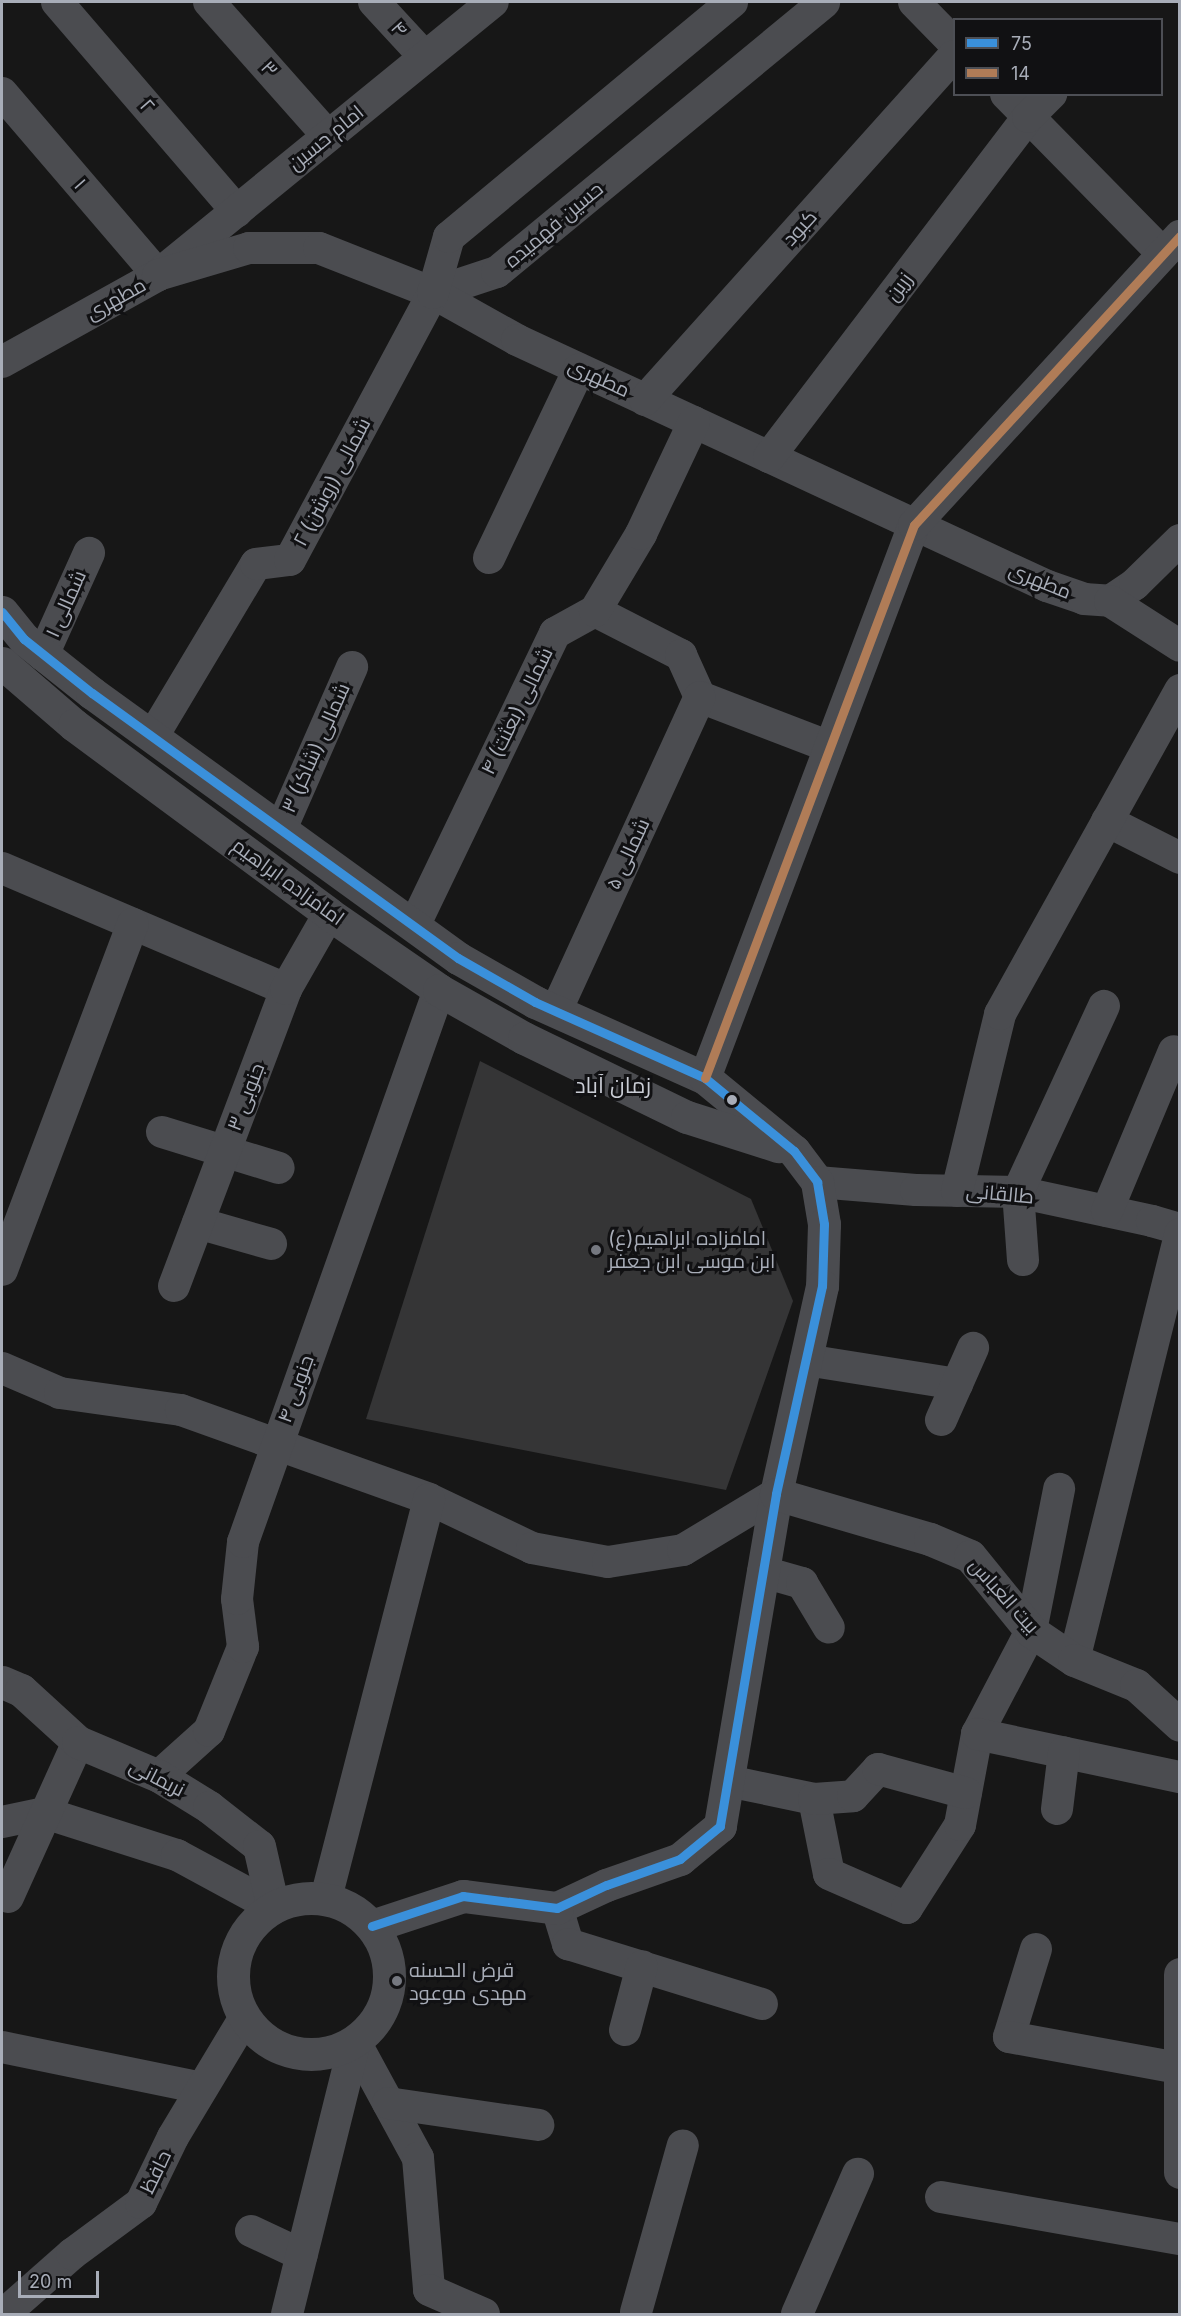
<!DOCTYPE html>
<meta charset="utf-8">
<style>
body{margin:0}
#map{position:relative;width:1181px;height:2316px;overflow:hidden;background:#171717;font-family:Inter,Cairo,sans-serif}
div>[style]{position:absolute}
.building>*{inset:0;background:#353536}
.minor>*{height:32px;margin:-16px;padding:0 16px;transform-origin:16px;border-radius:16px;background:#4b4c50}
.tertiary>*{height:33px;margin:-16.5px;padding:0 16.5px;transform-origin:16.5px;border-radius:16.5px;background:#4b4c50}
.tertiary>.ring{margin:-16.5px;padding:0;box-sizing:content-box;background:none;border:33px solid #4b4c50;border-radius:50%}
.bus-1>*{height:9px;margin:-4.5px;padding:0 4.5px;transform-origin:4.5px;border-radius:4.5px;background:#3a90db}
.bus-2>*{height:9px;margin:-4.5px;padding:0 4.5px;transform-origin:4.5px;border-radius:4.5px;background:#b07c57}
.dots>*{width:16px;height:16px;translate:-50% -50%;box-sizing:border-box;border:3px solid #111113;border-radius:50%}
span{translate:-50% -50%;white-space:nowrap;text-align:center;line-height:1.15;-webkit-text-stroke:6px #111113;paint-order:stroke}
.street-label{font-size:20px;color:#a8adb8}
.poi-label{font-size:20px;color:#a8adb8}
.left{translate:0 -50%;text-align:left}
.quarter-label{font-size:22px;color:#c9ccd4}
.frame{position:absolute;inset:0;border:3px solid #a8adb8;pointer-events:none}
.legend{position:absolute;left:953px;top:18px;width:210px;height:78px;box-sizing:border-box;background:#111113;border:2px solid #4d4f55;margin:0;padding:8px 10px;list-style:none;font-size:18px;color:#a8adb8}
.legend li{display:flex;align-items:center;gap:12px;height:30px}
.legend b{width:30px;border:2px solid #4d4f55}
.scale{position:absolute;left:18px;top:2271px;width:81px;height:27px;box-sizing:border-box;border:3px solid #a8adb8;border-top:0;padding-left:8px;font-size:18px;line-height:21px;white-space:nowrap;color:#a8adb8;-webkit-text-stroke:4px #111113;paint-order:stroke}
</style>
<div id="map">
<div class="building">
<i style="clip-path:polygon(480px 1061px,751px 1199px,793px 1301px,726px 1490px,366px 1419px)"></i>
</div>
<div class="minor">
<i style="left:57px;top:2px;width:276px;rotate:49.3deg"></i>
<i style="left:209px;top:2px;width:179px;rotate:48.4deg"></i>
<i style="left:374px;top:2px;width:75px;rotate:47.2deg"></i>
<i style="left:914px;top:2px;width:57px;rotate:45.7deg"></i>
<i style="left:2px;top:93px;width:240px;rotate:49.4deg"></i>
<i style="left:158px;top:275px;width:432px;rotate:-39.2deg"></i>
<i style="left:1006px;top:94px;width:224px;rotate:45.5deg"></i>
<i style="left:433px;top:293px;width:67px;rotate:-18.2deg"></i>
<i style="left:497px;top:272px;width:424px;rotate:-39.5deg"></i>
<i style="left:2px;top:362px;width:179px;rotate:-29.1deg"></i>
<i style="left:158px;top:275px;width:95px;rotate:-16.5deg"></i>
<i style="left:249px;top:248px;width:70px"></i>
<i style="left:319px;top:248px;width:123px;rotate:21.5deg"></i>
<i style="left:433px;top:293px;width:96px;rotate:29.2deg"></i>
<i style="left:517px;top:340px;width:584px;rotate:24.9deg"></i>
<i style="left:1047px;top:586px;width:39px;rotate:19deg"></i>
<i style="left:1084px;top:599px;width:26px;rotate:4deg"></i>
<i style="left:1110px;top:601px;width:30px;rotate:-34deg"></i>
<i style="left:1135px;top:584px;width:63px;rotate:-44.4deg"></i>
<i style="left:645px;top:400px;width:462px;rotate:-48.1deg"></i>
<i style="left:769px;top:457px;width:427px;rotate:-52.7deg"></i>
<i style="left:1028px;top:117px;width:33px;rotate:-45deg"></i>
<i style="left:489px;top:558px;width:209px;rotate:-64.5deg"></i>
<i style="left:1110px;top:601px;width:83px;rotate:32.7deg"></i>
<i style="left:595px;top:611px;width:97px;rotate:27.1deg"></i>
<i style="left:681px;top:655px;width:46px;rotate:65.7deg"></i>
<i style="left:700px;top:697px;width:139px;rotate:21deg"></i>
<i style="left:43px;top:655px;width:112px;rotate:-65.7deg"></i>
<i style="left:153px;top:736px;width:200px;rotate:-59.1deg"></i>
<i style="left:256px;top:564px;width:34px;rotate:-7deg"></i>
<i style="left:290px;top:560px;width:303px;rotate:-61.8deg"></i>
<i style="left:433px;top:293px;width:58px;rotate:-74.1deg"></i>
<i style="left:449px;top:237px;width:368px;rotate:-39.7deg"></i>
<i style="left:1107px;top:821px;width:82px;rotate:26.9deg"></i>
<i style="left:281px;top:829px;width:177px;rotate:-66.3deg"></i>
<i style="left:2px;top:868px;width:309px;rotate:23.1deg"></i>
<i style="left:414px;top:926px;width:325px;rotate:-64.3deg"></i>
<i style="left:555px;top:633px;width:46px;rotate:-28.8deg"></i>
<i style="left:595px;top:611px;width:90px;rotate:-59.1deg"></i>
<i style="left:641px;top:534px;width:124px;rotate:-64.7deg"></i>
<i style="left:556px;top:1011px;width:345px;rotate:-65.4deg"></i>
<i style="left:705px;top:1078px;width:591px;rotate:-69.3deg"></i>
<i style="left:914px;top:525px;width:393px;rotate:-47.4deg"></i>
<i style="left:162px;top:1132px;width:122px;rotate:17.1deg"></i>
<i style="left:817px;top:1182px;width:99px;rotate:4.6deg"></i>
<i style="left:916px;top:1190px;width:102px;rotate:1.1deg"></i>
<i style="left:1018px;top:1192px;width:137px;rotate:12.2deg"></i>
<i style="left:1152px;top:1221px;width:29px;rotate:16deg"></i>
<i style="left:957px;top:1191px;width:182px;rotate:-76.3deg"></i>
<i style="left:1000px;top:1014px;width:371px;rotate:-60.9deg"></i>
<i style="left:1107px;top:1211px;width:173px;rotate:-67.3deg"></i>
<i style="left:198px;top:1223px;width:76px;rotate:16deg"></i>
<i style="left:1023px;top:1260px;width:68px;rotate:-94.2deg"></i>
<i style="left:1018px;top:1192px;width:205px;rotate:-65.2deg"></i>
<i style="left:2px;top:1270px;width:370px;rotate:-69.3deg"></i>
<i style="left:174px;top:1286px;width:317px;rotate:-69.3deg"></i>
<i style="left:286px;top:989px;width:86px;rotate:-60.2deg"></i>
<i style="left:806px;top:1360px;width:153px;rotate:9deg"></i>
<i style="left:2px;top:1368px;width:63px;rotate:23.3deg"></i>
<i style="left:60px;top:1393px;width:122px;rotate:8deg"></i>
<i style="left:181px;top:1410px;width:263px;rotate:19.7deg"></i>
<i style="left:429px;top:1499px;width:114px;rotate:25.4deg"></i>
<i style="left:532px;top:1548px;width:77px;rotate:10.4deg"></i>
<i style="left:608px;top:1562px;width:76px;rotate:-9.1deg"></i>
<i style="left:683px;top:1550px;width:109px;rotate:-31.1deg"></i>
<i style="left:941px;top:1420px;width:79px;rotate:-66deg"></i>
<i style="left:763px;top:1572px;width:41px;rotate:15.8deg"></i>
<i style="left:802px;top:1583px;width:52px;rotate:59deg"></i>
<i style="left:1074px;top:1660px;width:439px;rotate:-76deg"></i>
<i style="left:977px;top:1734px;width:116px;rotate:-62.3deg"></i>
<i style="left:1031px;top:1631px;width:145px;rotate:-78.8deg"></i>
<i style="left:159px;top:1776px;width:67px;rotate:-42deg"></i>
<i style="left:209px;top:1731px;width:91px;rotate:-68deg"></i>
<i style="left:243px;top:1647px;width:48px;rotate:-97.1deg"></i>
<i style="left:237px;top:1599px;width:57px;rotate:-84deg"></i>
<i style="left:243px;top:1542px;width:586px;rotate:-70.45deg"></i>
<i style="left:728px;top:1781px;width:88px;rotate:11.8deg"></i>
<i style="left:814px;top:1799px;width:76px;rotate:78.7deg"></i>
<i style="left:829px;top:1874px;width:85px;rotate:23.6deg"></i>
<i style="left:907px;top:1908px;width:98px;rotate:-57.4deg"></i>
<i style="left:960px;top:1825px;width:93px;rotate:-79.4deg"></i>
<i style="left:977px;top:1734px;width:208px;rotate:12deg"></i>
<i style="left:814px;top:1799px;width:39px;rotate:-4deg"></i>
<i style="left:853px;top:1796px;width:37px;rotate:-47deg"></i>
<i style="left:878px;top:1769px;width:91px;rotate:15.3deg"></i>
<i style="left:1057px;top:1809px;width:57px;rotate:-83deg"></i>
<i style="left:2px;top:1822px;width:44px;rotate:-11.8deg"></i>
<i style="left:45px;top:1813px;width:139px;rotate:17.7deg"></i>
<i style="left:177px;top:1855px;width:109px;rotate:28.4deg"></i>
<i style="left:8px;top:1897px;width:170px;rotate:-65.7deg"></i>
<i style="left:326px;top:1898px;width:412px;rotate:-75.5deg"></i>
<i style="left:557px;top:1908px;width:38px;rotate:73deg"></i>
<i style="left:568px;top:1944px;width:203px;rotate:17.2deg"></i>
<i style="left:1036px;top:1949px;width:92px;rotate:107.1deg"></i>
<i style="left:1009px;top:2037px;width:172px;rotate:10.4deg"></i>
<i style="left:625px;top:2030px;width:66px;rotate:-75.1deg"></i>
<i style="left:355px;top:2042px;width:132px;rotate:61.5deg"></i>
<i style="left:418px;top:2158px;width:132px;rotate:85.2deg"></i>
<i style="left:429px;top:2290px;width:60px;rotate:23.6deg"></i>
<i style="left:2px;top:2047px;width:204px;rotate:11.6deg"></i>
<i style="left:388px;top:2103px;width:152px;rotate:8.3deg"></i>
<i style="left:941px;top:2197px;width:243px;rotate:10deg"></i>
<i style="left:251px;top:2231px;width:56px;rotate:25.2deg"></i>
<i style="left:636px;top:2312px;width:173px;rotate:-74.3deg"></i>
<i style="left:4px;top:2314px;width:91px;rotate:-41.4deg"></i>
<i style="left:72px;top:2254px;width:86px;rotate:-36.5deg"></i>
<i style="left:141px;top:2203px;width:73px;rotate:-64.1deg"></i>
<i style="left:173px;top:2137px;width:138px;rotate:-59deg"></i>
<i style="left:287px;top:2314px;width:280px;rotate:-76deg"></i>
<i style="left:797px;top:2314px;width:153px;rotate:-66.5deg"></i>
</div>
<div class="tertiary">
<i style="left:2px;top:612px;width:35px;rotate:51deg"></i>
<i style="left:24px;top:639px;width:87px;rotate:38.5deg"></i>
<i style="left:92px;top:693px;width:452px;rotate:35.9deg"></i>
<i style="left:458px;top:958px;width:89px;rotate:29.7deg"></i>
<i style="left:535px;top:1002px;width:186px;rotate:24.1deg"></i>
<i style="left:705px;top:1078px;width:115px;rotate:39.4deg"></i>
<i style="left:794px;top:1151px;width:39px;rotate:53deg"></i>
<i style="left:817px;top:1182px;width:43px;rotate:80.5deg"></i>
<i style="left:824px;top:1224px;width:62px;rotate:91.8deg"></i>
<i style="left:822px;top:1286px;width:213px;rotate:102.5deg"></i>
<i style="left:776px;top:1494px;width:337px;rotate:99.6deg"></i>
<i style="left:720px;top:1826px;width:52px;rotate:140.5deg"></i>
<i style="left:680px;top:1859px;width:78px;rotate:160.6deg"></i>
<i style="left:606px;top:1885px;width:54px;rotate:154.9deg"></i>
<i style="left:557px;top:1908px;width:95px;rotate:-172.7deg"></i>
<i style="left:463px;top:1896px;width:96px;rotate:161.8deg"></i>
<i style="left:2px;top:663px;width:95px;rotate:40.7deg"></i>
<i style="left:74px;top:725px;width:317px;rotate:36.5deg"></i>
<i style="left:329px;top:914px;width:134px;rotate:34.6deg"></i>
<i style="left:439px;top:990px;width:98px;rotate:29.5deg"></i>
<i style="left:524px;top:1038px;width:181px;rotate:25.9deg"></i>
<i style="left:687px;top:1117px;width:96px;rotate:17.7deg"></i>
<i style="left:776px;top:1494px;width:160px;rotate:16.3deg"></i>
<i style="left:930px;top:1539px;width:43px;rotate:23deg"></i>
<i style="left:970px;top:1556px;width:97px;rotate:50.9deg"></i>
<i style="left:1031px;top:1631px;width:52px;rotate:34deg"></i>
<i style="left:1074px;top:1660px;width:67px;rotate:22deg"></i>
<i style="left:1136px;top:1685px;width:59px;rotate:42.3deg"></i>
<i style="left:2px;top:1682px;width:21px;rotate:23deg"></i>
<i style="left:21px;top:1690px;width:77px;rotate:42.4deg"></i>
<i style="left:78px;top:1742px;width:88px;rotate:22.8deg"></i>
<i style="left:159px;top:1776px;width:59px;rotate:31.8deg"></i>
<i style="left:209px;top:1807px;width:63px;rotate:38deg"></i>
<i style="left:259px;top:1846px;width:63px;rotate:77.1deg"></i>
<i class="ring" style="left:233px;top:1898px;width:123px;height:123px"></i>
<i style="left:1180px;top:1974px;width:198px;rotate:90deg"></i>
</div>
<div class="bus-1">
<i style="left:2px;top:612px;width:35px;rotate:51deg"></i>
<i style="left:24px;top:639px;width:87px;rotate:38.5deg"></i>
<i style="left:92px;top:693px;width:452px;rotate:35.9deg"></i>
<i style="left:458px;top:958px;width:89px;rotate:29.7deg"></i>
<i style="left:535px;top:1002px;width:186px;rotate:24.1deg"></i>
<i style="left:705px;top:1078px;width:115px;rotate:39.4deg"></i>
<i style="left:794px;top:1151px;width:39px;rotate:53deg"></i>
<i style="left:817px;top:1182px;width:43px;rotate:80.5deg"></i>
<i style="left:824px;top:1224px;width:62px;rotate:91.8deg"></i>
<i style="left:822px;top:1286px;width:213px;rotate:102.5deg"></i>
<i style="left:776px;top:1494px;width:337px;rotate:99.6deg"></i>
<i style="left:720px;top:1826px;width:52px;rotate:140.5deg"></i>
<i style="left:680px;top:1859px;width:78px;rotate:160.6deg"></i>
<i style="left:606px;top:1885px;width:54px;rotate:154.9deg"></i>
<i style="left:557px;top:1908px;width:95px;rotate:-172.7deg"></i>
<i style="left:463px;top:1896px;width:96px;rotate:161.8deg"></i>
</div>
<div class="bus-2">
<i style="left:705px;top:1078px;width:591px;rotate:-69.3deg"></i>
<i style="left:914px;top:525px;width:393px;rotate:-47.4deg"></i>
</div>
<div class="dots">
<i style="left:732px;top:1100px;background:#a8adb8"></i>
<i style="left:596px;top:1250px;background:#757880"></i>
<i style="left:397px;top:1981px;background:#757880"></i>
</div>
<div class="street-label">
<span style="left:399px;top:29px;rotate:48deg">۴</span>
<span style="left:269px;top:69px;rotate:48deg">۳</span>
<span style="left:147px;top:106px;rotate:49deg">۲</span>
<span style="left:326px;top:138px;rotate:-39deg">امام حسین</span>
<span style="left:80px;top:184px;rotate:49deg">۱</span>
<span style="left:554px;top:225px;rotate:-40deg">حسین فهمیده</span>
<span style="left:800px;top:228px;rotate:-48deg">کبود</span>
<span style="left:899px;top:287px;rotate:-53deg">زرین</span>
<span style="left:116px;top:299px;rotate:-29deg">مطهری</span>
<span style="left:599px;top:378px;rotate:25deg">مطهری</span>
<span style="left:332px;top:482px;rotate:-62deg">۲ شمالی (روشن)</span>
<span style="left:1040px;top:581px;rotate:22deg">مطهری</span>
<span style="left:66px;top:604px;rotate:-66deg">۱ شمالی</span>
<span style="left:517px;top:711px;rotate:-64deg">۴ شمالی (بعثت)</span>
<span style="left:316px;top:748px;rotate:-66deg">۳ شمالی (شاکر)</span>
<span style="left:628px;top:854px;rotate:-65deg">۵ شمالی</span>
<span style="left:288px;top:882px;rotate:36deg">امامزاده ابراهیم</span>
<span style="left:246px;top:1097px;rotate:-69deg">۳ جنوبی</span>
<span style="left:1000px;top:1194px;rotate:5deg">طالقانی</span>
<span style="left:296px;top:1389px;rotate:-70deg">۴ جنوبی</span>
<span style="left:1004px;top:1596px;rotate:48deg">بیت العباس</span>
<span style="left:157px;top:1778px;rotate:27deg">نریمانی</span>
<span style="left:156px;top:2172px;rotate:-64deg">حافظ</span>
</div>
<div class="poi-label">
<span class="left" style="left:608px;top:1250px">(ع)امامزاده ابراهیم<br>ابن موسی ابن جعفر</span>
<span class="left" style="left:409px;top:1982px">قرض الحسنه<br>مهدی موعود</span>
</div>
<div class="quarter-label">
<span style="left:613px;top:1086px">زمان آباد</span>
</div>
<div class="frame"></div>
<ul class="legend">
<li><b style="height:8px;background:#3a90db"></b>75</li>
<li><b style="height:8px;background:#b07c57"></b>14</li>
</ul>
<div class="scale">20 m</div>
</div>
